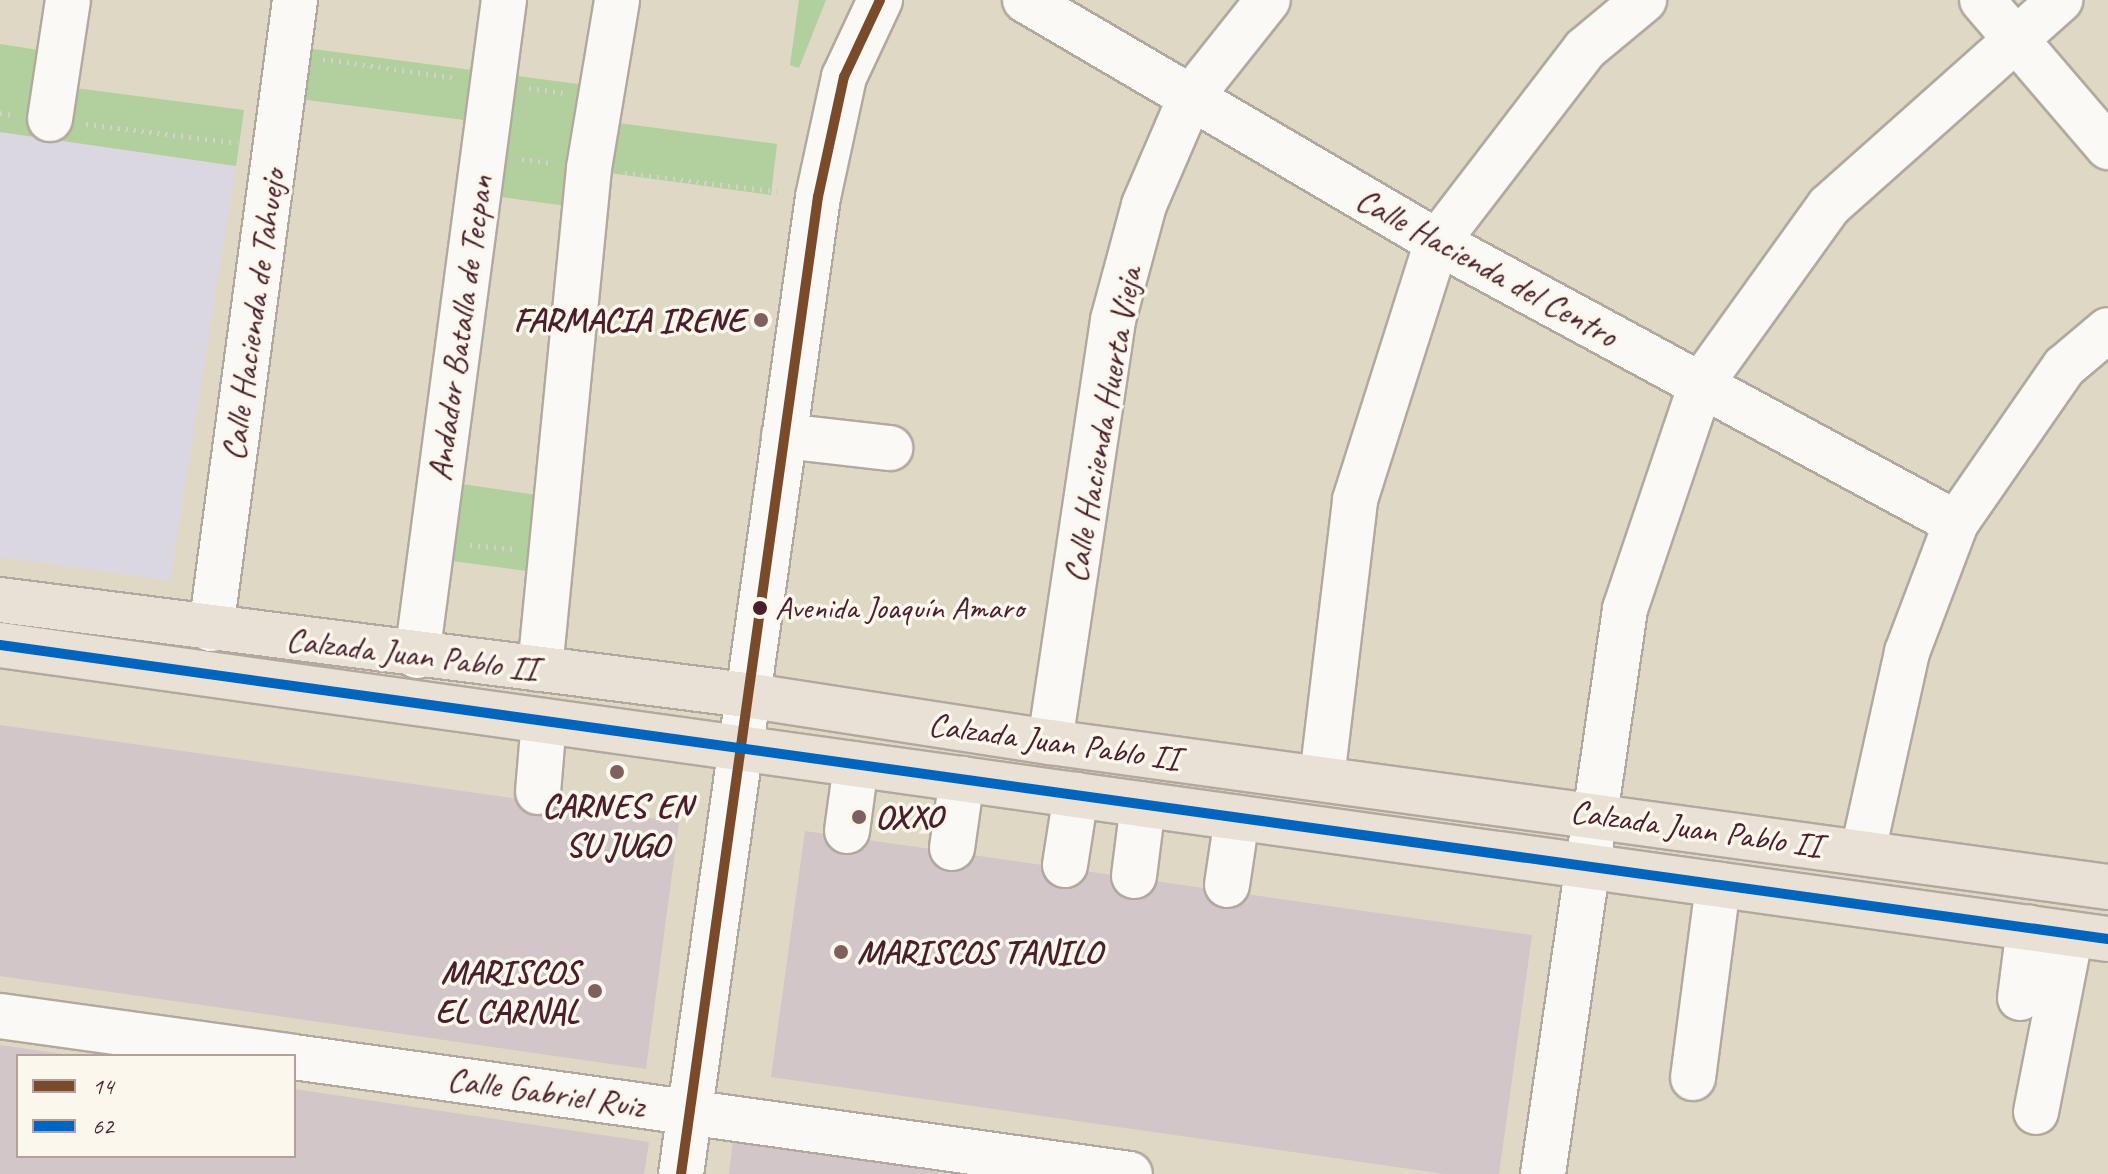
<!DOCTYPE html>
<meta charset="utf-8">
<style>
body{margin:0}
#map{position:relative;width:2108px;height:1174px;overflow:hidden;background:#dfd8c4;font-family:Caveat,sans-serif}
div>[style]{position:absolute}
.built>*{inset:0;background:#dbd7e1}
.green>*{inset:0;background:#b1d09e}
.building>*{inset:0;background:#d2c6c8}
.path>*{height:5px;margin-top:-2.5px;transform-origin:0;background:repeating-linear-gradient(90deg,#d4d0cb 0 2px,transparent 0 8px)}
.roads{filter:drop-shadow(2px 0 #b2a99e) drop-shadow(-2px 0 #b2a99e) drop-shadow(0 2px #b2a99e) drop-shadow(0 -2px #b2a99e)}
.minor>*{height:44px;margin:-22px;padding:0 22px;transform-origin:22px;border-radius:22px;background:#faf9f6}
.major>*{height:44px;margin:-22px;padding:0 22px;transform-origin:22px;border-radius:22px;background:#eae1d6}
.bus-1>*{height:10px;margin:-5px;padding:0 5px;transform-origin:5px;border-radius:5px;background:#7a4b2a}
.bus-2>*{height:10px;margin:-5px;padding:0 5px;transform-origin:5px;border-radius:5px;background:#0065bd}
.dots>*{width:22px;height:22px;translate:-50% -50%;box-sizing:border-box;border:4px solid #fbf7ec;border-radius:50%}
span{translate:-50% -50%;white-space:nowrap;text-align:center;line-height:1.15;-webkit-text-stroke:7px #fbf7ec;paint-order:stroke}
.bus-label{font-size:32px;color:#4a1f2b}
.left{translate:0 -50%;text-align:left}
.street-label{font-size:34px;color:#4a1f2b}
.poi-label{font-size:34px;color:#4a1f2b;font-weight:700}
.right{translate:-100% -50%;text-align:right}
.legend{position:absolute;left:16px;top:1054px;width:280px;height:104px;box-sizing:border-box;background:#fbf7ec;border:2px solid #b4a19f;margin:0;padding:10px 14px;list-style:none;font-size:24px;color:#4a1f2b}
.legend li{display:flex;align-items:center;gap:16px;height:40px}
.legend b{width:40px;border:2px solid #b4a19f}
</style>
<div id="map">
<div class="built">
<i style="clip-path:polygon(0 132px,236px 166px,170px 581px,0 557px)"></i>
</div>
<div class="green">
<i style="clip-path:polygon(799px 0,826px 0,799px 68px,790px 65px)"></i>
<i style="clip-path:polygon(0 44px,64px 54px,60px 86px,244px 110px,236px 166px,0 132px)"></i>
<i style="clip-path:polygon(298px 47px,616px 89px,611px 122px,777px 144px,771px 195px,602px 172px,596px 210px,464px 192px,472px 121px,291px 98px)"></i>
<i style="clip-path:polygon(448px 482px,544px 496px,534px 572px,438px 559px)"></i>
</div>
<div class="building">
<i style="clip-path:polygon(0 725px,679px 822px,646px 1069px,0 976px)"></i>
<i style="clip-path:polygon(805px 831px,1532px 935px,1499px 1174px,1445px 1174px,771px 1077px)"></i>
<i style="clip-path:polygon(0 1045px,63px 1054px,18px 1056px,18px 1156px,294px 1156px,294px 1089px,649px 1142px,644px 1174px,0 1174px)"></i>
<i style="clip-path:polygon(733px 1141px,938px 1172px,938px 1174px,729px 1174px)"></i>
</div>
<div class="path">
<i style="left:323px;top:59px;width:134px;rotate:8.1deg"></i>
<i style="left:529px;top:88px;width:34px;rotate:8deg"></i>
<i style="left:0;top:113px;width:12px;rotate:9deg"></i>
<i style="left:86px;top:124px;width:153px;rotate:7.1deg"></i>
<i style="left:522px;top:159px;width:29px;rotate:8deg"></i>
<i style="left:625px;top:173px;width:157px;rotate:6.9deg"></i>
<i style="left:470px;top:545px;width:45px;rotate:5.1deg"></i>
</div>
<div class="roads">
<div class="minor">
<i style="left:1025px;top:0;width:478px;rotate:30.4deg"></i>
<i style="left:1437px;top:242px;width:590px;rotate:28.43deg"></i>
<i style="left:1982px;top:0;width:194px;rotate:49.4deg"></i>
<i style="left:50px;top:119px;width:120px;rotate:-81.4deg"></i>
<i style="left:784px;top:436px;width:107px;rotate:6.5deg"></i>
<i style="left:211px;top:629px;width:635px;rotate:-82.39deg"></i>
<i style="left:417px;top:656px;width:662px;rotate:-82.45deg"></i>
<i style="left:540px;top:669px;width:503px;rotate:-84.41deg"></i>
<i style="left:589px;top:168px;width:170px;rotate:-80.5deg"></i>
<i style="left:1050px;top:742px;width:427px;rotate:-81.5deg"></i>
<i style="left:1113px;top:320px;width:119px;rotate:-74.9deg"></i>
<i style="left:1144px;top:205px;width:116px;rotate:-66.7deg"></i>
<i style="left:1190px;top:98px;width:125px;rotate:-51.5deg"></i>
<i style="left:1322px;top:778px;width:280px;rotate:-83.2deg"></i>
<i style="left:1355px;top:500px;width:271px;rotate:-72.4deg"></i>
<i style="left:1437px;top:242px;width:243px;rotate:-52.5deg"></i>
<i style="left:1585px;top:49px;width:77px;rotate:-39.7deg"></i>
<i style="left:538px;top:792px;width:71px;rotate:-85.2deg"></i>
<i style="left:847px;top:831px;width:67px;rotate:-82.2deg"></i>
<i style="left:952px;top:848px;width:70px;rotate:-81.8deg"></i>
<i style="left:1863px;top:851px;width:204px;rotate:-77.5deg"></i>
<i style="left:1907px;top:652px;width:138px;rotate:-69.2deg"></i>
<i style="left:1956px;top:523px;width:190px;rotate:-55.3deg"></i>
<i style="left:2064px;top:367px;width:57px;rotate:-40.1deg"></i>
<i style="left:1065px;top:865px;width:71px;rotate:-81.1deg"></i>
<i style="left:1134px;top:876px;width:72px;rotate:-82.8deg"></i>
<i style="left:1227px;top:885px;width:68px;rotate:-81.5deg"></i>
<i style="left:2020px;top:998px;width:71px;rotate:-82.7deg"></i>
<i style="left:0;top:1016px;width:291px;rotate:7.9deg"></i>
<i style="left:294px;top:1057px;width:844px;rotate:7.97deg"></i>
<i style="left:1693px;top:1078px;width:195px;rotate:-82.6deg"></i>
<i style="left:2036px;top:1112px;width:181px;rotate:-78.9deg"></i>
<i style="left:681px;top:1174px;width:987px;rotate:-82.02deg"></i>
<i style="left:818px;top:197px;width:123px;rotate:-77.8deg"></i>
<i style="left:844px;top:77px;width:85px;rotate:-64.9deg"></i>
<i style="left:1543px;top:1174px;width:571px;rotate:-81.74deg"></i>
<i style="left:1625px;top:609px;width:237px;rotate:-71.3deg"></i>
<i style="left:1701px;top:384px;width:219px;rotate:-54.3deg"></i>
<i style="left:1829px;top:206px;width:310px;rotate:-41.7deg"></i>
</div>
<div class="major">
<i style="left:0;top:600px;width:752px;rotate:7.26deg"></i>
<i style="left:746px;top:695px;width:308px;rotate:8.8deg"></i>
<i style="left:1050px;top:742px;width:1068px;rotate:7.8deg"></i>
<i style="left:0;top:645px;width:2128px;rotate:7.94deg"></i>
</div>
</div>
<div class="bus-1">
<i style="left:681px;top:1174px;width:987px;rotate:-82.02deg"></i>
<i style="left:818px;top:197px;width:123px;rotate:-77.8deg"></i>
<i style="left:844px;top:77px;width:85px;rotate:-64.9deg"></i>
</div>
<div class="bus-2">
<i style="left:0;top:645px;width:2128px;rotate:7.94deg"></i>
</div>
<div class="dots">
<i style="left:761px;top:320px;background:#7e6061"></i>
<i style="left:760px;top:608px;background:#4a1f2b"></i>
<i style="left:617px;top:772px;background:#7e6061"></i>
<i style="left:859px;top:817px;background:#7e6061"></i>
<i style="left:841px;top:952px;background:#7e6061"></i>
<i style="left:595px;top:991px;background:#7e6061"></i>
</div>
<div class="bus-label">
<span class="left" style="left:775px;top:608px">Avenida Joaquín Amaro</span>
</div>
<div class="street-label">
<span style="left:1487px;top:267px;rotate:29deg">Calle Hacienda del Centro</span>
<span style="left:253px;top:315px;rotate:-82deg">Calle Hacienda de Tahuejo</span>
<span style="left:460px;top:328px;rotate:-82deg">Andador Batalla de Tecpan</span>
<span style="left:1102px;top:425px;rotate:-80deg">Calle Hacienda Huerta Vieja</span>
<span style="left:412px;top:654px;rotate:7deg">Calzada Juan Pablo II</span>
<span style="left:1054px;top:741px;rotate:8deg">Calzada Juan Pablo II</span>
<span style="left:1696px;top:828px;rotate:8deg">Calzada Juan Pablo II</span>
<span style="left:546px;top:1092px;rotate:8deg">Calle Gabriel Ruiz</span>
</div>
<div class="poi-label">
<span class="right" style="left:745px;top:320px">FARMACIA IRENE</span>
<span style="left:617px;top:825px">CARNES EN<br>SU JUGO</span>
<span class="left" style="left:875px;top:817px">OXXO</span>
<span class="left" style="left:857px;top:952px">MARISCOS TANILO</span>
<span class="right" style="left:579px;top:991px">MARISCOS<br>EL CARNAL</span>
</div>
<ul class="legend">
<li><b style="height:10px;background:#7a4b2a"></b>14</li>
<li><b style="height:10px;background:#0065bd"></b>62</li>
</ul>
</div>
